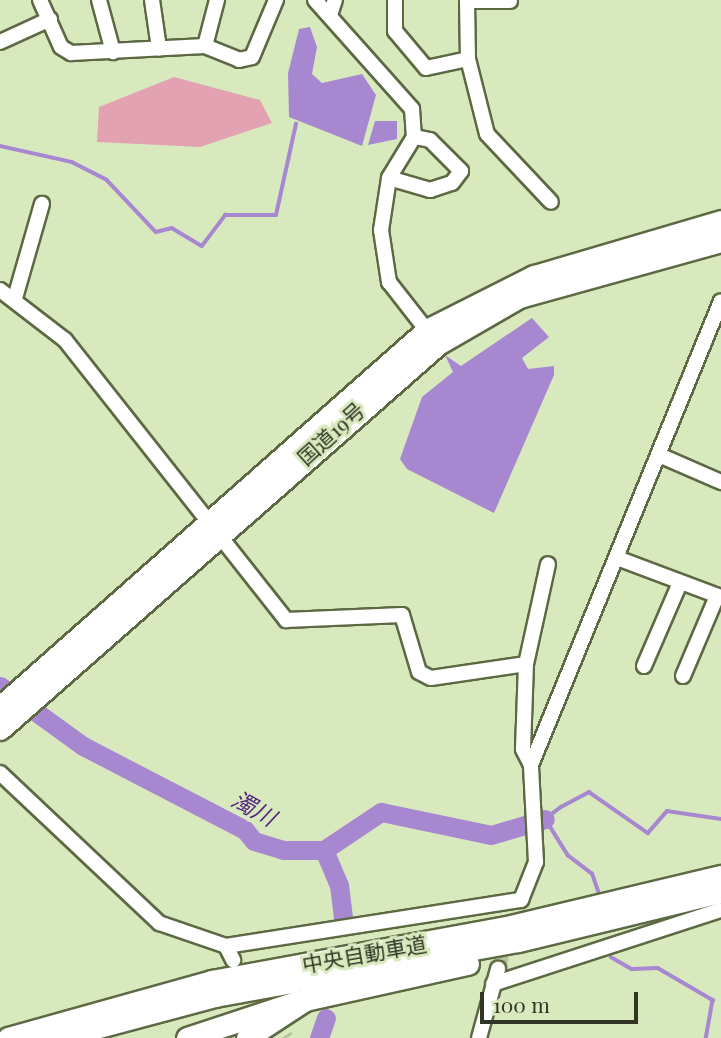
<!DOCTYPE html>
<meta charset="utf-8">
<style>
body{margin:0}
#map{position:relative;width:721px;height:1038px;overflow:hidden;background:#d9e9be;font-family:"Playfair Display","Noto Sans JP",serif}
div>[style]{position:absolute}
.green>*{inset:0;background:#e3a2b1}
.water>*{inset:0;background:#a887d1}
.stream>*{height:3.5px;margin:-1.75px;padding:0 1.75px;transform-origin:1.75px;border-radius:1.75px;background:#a887d1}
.river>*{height:19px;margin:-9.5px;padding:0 9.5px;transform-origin:9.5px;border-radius:9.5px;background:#a887d1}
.minor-tunnel>*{height:14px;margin-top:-7px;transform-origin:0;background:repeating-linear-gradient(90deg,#b7c59f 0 14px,transparent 0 21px)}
.roads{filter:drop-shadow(2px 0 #5c6943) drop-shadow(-2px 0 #5c6943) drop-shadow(0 2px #5c6943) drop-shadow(0 -2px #5c6943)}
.minor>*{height:14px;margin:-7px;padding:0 7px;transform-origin:7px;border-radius:7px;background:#fff}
.highway>*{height:21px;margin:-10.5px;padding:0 10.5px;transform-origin:10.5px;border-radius:10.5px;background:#fff}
span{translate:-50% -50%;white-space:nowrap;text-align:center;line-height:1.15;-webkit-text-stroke:6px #d9e9be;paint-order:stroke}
.street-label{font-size:21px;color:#303525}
.water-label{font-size:23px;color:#53277e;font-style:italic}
.scale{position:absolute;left:480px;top:992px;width:158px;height:32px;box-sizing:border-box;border:4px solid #303525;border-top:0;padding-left:9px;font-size:21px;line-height:24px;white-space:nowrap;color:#303525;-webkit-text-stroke:5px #d9e9be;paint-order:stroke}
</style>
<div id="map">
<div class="green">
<i style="clip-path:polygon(174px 77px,260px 100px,272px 123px,200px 147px,97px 142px,99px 107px)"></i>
</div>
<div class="water">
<i style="clip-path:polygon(310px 27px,317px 47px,312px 74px,322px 83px,362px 74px,376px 95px,362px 146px,289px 117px,288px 73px,299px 29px)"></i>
<i style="clip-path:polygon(375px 121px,397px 121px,397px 139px,368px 145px)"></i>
<i style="clip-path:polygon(532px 318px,549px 337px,522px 358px,528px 369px,554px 366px,554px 375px,494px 513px,407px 469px,400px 459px,422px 397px,453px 372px,445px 355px,461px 366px)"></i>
</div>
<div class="stream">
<i style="left:0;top:146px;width:74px;rotate:12.5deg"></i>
<i style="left:72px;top:162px;width:39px;rotate:27deg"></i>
<i style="left:107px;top:180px;width:71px;rotate:46.7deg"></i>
<i style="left:156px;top:232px;width:16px;rotate:-14deg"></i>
<i style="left:172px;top:228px;width:35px;rotate:31deg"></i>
<i style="left:202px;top:246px;width:39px;rotate:-53deg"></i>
<i style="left:225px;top:215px;width:51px"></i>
<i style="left:276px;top:215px;width:93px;rotate:-77.6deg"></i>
<i style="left:599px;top:894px;width:21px;rotate:-109deg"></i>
<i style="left:592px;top:874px;width:30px;rotate:-143deg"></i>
<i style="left:568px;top:856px;width:44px;rotate:-121.9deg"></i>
<i style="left:545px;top:819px;width:20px;rotate:-37deg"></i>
<i style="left:561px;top:807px;width:32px;rotate:-28deg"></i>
<i style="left:589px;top:792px;width:72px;rotate:34.8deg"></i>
<i style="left:648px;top:833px;width:29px;rotate:-49deg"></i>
<i style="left:667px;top:811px;width:55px;rotate:8.4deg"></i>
<i style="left:611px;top:957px;width:24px;rotate:30deg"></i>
<i style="left:632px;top:969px;width:26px;rotate:-2deg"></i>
<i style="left:658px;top:968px;width:64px;rotate:30.2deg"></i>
<i style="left:713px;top:1000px;width:39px;rotate:100deg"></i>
</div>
<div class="river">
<i style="left:0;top:686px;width:102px;rotate:35.9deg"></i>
<i style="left:83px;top:746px;width:182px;rotate:27.4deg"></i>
<i style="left:245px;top:830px;width:14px;rotate:51deg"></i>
<i style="left:254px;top:841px;width:30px;rotate:17deg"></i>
<i style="left:283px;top:850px;width:41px"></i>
<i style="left:324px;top:850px;width:69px;rotate:-33.7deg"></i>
<i style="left:381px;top:812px;width:112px;rotate:11.8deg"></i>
<i style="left:491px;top:835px;width:56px;rotate:-16.5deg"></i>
<i style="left:324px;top:850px;width:38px;rotate:67deg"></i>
<i style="left:339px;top:885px;width:39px;rotate:83deg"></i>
<i style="left:319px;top:1038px;width:21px;rotate:-71deg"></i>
</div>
<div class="minor-tunnel">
<i style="left:498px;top:969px;width:73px;rotate:-71.6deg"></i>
<i style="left:249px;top:984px;width:66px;rotate:54.9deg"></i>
</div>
<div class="roads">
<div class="minor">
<i style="left:40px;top:0;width:51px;rotate:65.9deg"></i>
<i style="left:61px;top:47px;width:12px;rotate:31deg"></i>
<i style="left:71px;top:53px;width:134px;rotate:-3deg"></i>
<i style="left:205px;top:46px;width:37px;rotate:22deg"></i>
<i style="left:239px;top:60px;width:13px;rotate:-13deg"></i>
<i style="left:252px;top:57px;width:62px;rotate:-67.2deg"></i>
<i style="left:99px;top:0;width:54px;rotate:74.9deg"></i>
<i style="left:152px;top:0;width:49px;rotate:81.7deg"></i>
<i style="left:315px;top:0;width:146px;rotate:48.3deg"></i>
<i style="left:412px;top:109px;width:28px;rotate:86deg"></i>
<i style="left:414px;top:137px;width:48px;rotate:121.4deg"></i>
<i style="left:389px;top:178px;width:53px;rotate:98.7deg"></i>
<i style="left:381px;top:230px;width:53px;rotate:81.3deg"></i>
<i style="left:389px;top:282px;width:70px;rotate:52deg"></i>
<i style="left:395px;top:0;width:31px;rotate:90deg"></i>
<i style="left:395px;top:31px;width:48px;rotate:50deg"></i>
<i style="left:426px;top:68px;width:43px;rotate:-12.1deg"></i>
<i style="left:468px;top:59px;width:59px;rotate:-91deg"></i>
<i style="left:467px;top:1px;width:43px"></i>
<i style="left:330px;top:15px;width:16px;rotate:-72deg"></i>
<i style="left:0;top:42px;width:55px;rotate:-24.7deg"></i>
<i style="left:205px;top:46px;width:48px;rotate:-75.4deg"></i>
<i style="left:468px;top:59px;width:77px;rotate:75.8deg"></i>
<i style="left:487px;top:134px;width:93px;rotate:46.7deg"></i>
<i style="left:389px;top:178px;width:43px;rotate:16.3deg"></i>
<i style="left:430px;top:190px;width:23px;rotate:-18deg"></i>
<i style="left:452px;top:183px;width:15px;rotate:-53deg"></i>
<i style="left:461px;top:171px;width:44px;rotate:-135deg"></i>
<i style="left:430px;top:140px;width:16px;rotate:-169deg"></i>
<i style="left:0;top:290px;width:82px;rotate:37.6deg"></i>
<i style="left:65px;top:340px;width:357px;rotate:51.7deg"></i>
<i style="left:286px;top:620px;width:116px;rotate:-2.5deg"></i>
<i style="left:402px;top:615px;width:59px;rotate:73.4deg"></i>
<i style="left:419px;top:672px;width:13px;rotate:27deg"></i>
<i style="left:431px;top:678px;width:96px;rotate:-8.4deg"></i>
<i style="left:15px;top:298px;width:98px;rotate:-74deg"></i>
<i style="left:659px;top:455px;width:68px;rotate:23.5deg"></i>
<i style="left:617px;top:558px;width:111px;rotate:20.6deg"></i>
<i style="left:644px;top:666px;width:90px;rotate:-66.6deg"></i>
<i style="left:683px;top:676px;width:87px;rotate:-67deg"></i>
<i style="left:531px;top:765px;width:18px;rotate:-117deg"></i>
<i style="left:523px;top:749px;width:85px;rotate:-88deg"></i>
<i style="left:526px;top:664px;width:102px;rotate:-77.6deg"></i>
<i style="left:0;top:773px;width:219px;rotate:43.3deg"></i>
<i style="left:159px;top:923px;width:71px;rotate:18.9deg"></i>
<i style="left:226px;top:946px;width:16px;rotate:63deg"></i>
<i style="left:226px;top:946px;width:299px;rotate:-8.9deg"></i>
<i style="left:521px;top:900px;width:41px;rotate:-68.5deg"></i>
<i style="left:536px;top:862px;width:97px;rotate:-93deg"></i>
<i style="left:531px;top:765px;width:501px;rotate:-67.73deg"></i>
<i style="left:493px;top:984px;width:240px;rotate:-18deg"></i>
<i style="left:479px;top:1038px;width:72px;rotate:-74.6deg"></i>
</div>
<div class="highway">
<i style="left:0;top:707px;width:570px;rotate:-41.44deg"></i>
<i style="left:427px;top:330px;width:120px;rotate:-26.8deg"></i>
<i style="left:534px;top:276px;width:195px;rotate:-16.4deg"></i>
<i style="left:0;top:729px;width:583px;rotate:-41.32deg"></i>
<i style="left:438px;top:344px;width:94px;rotate:-30.1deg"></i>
<i style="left:519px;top:297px;width:210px;rotate:-15.5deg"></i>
<i style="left:8px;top:1038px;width:212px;rotate:-15.6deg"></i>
<i style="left:212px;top:981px;width:295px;rotate:-10.4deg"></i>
<i style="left:502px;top:928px;width:225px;rotate:-13.4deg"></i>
<i style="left:58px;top:1038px;width:163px;rotate:-15deg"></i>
<i style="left:215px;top:996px;width:308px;rotate:-10.3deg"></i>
<i style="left:518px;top:941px;width:209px;rotate:-13.6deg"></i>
<i style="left:187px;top:1038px;width:115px;rotate:-18.3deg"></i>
<i style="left:247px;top:1038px;width:69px;rotate:-33.2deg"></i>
<i style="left:305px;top:1000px;width:167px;rotate:-12.5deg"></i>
</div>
</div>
<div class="street-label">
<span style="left:330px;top:433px;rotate:-42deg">国道19号</span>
<span style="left:364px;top:953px;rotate:-10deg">中央自動車道</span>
</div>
<div class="water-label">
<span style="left:254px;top:808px;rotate:29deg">濁川</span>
</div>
<div class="scale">100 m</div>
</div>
